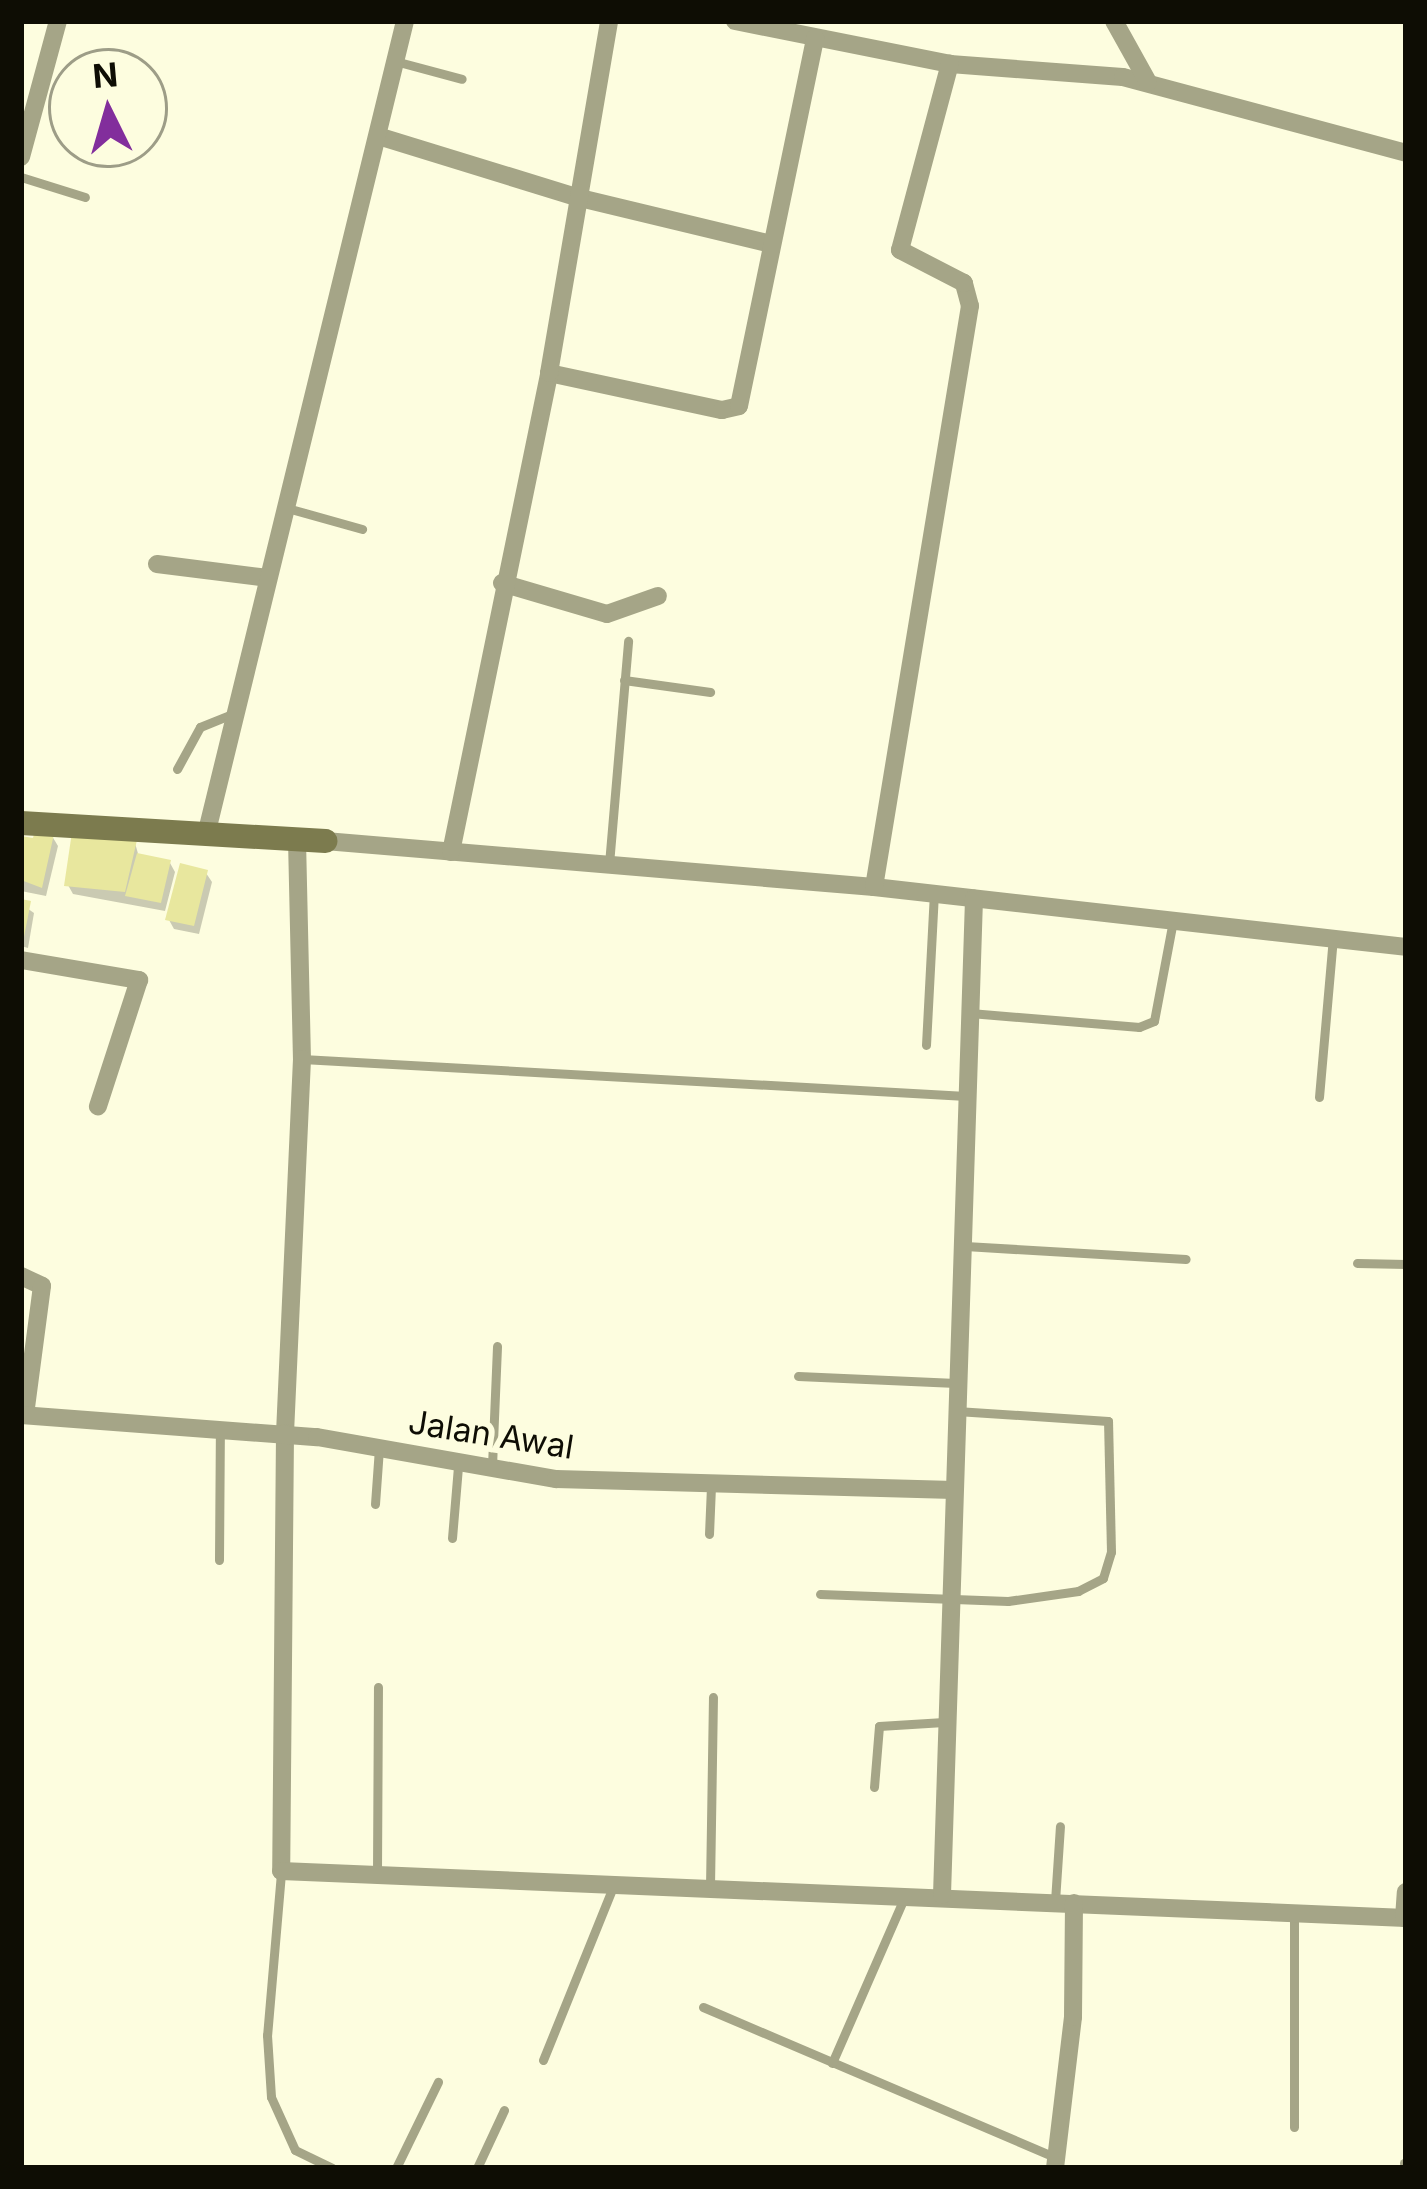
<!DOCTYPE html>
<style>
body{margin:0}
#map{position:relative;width:1427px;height:2189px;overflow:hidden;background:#fdfddf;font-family:Inter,sans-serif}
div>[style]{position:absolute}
.shadow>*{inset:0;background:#0003}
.building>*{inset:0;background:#e8e79e}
.lane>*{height:9px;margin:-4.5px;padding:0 4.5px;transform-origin:4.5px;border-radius:4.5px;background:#a5a587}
.street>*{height:18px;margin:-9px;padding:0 9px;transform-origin:9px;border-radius:9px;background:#a5a587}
.secondary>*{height:24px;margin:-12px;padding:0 12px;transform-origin:12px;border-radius:12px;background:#7c7b4e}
span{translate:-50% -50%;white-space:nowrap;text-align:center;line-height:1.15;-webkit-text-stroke:12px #fdfddf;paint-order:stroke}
.street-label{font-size:33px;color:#0e0d04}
.frame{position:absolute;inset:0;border:24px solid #0e0d04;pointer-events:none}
.north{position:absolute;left:48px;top:48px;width:120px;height:120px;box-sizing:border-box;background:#fdfddf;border:3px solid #9d9d87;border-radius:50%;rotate:355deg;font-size:33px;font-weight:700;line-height:48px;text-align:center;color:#0e0d04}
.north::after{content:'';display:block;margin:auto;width:42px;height:54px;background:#822e9c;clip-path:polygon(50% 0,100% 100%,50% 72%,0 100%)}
</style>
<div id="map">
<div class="shadow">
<i style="clip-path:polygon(52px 836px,58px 846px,46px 896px,21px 891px,21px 839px)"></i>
<i style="clip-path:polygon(135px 843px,139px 857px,170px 863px,175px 872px,165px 911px,73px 894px,68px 885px)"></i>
<i style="clip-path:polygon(206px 873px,212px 882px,199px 934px,174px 929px,169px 920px)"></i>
<i style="clip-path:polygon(21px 904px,34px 913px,28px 948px,21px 946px)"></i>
</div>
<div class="building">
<i style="clip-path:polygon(35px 830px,54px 834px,42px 888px,21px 880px,21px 836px,33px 838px)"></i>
<i style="clip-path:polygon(72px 832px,137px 840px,125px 892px,64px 886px)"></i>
<i style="clip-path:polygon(137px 853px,171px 860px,161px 903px,125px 896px)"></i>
<i style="clip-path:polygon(180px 863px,208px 870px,194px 926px,165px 920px)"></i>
<i style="clip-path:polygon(21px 899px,31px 901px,23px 942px,21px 942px)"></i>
</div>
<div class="lane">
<i style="left:395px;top:61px;width:69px;rotate:15deg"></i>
<i style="left:21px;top:177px;width:67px;rotate:17.4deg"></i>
<i style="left:287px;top:508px;width:78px;rotate:15.6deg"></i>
<i style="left:624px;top:680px;width:87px;rotate:7.9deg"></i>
<i style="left:177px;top:769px;width:48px;rotate:-61.3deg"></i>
<i style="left:200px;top:727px;width:35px;rotate:-22deg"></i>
<i style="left:609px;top:864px;width:224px;rotate:-85.1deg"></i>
<i style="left:970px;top:1013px;width:170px;rotate:4.7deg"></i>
<i style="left:1139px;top:1027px;width:16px;rotate:-22deg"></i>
<i style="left:1154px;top:1021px;width:103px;rotate:-79.3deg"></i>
<i style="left:926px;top:1045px;width:151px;rotate:-87deg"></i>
<i style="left:302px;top:1059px;width:665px;rotate:3.19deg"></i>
<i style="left:1319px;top:1097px;width:160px;rotate:-85deg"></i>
<i style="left:965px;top:1246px;width:221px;rotate:3.4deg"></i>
<i style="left:1357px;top:1263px;width:49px;rotate:1.2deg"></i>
<i style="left:798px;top:1376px;width:158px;rotate:2.5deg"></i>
<i style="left:492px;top:1466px;width:120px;rotate:-87.6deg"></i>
<i style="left:375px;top:1504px;width:56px;rotate:-85.9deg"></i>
<i style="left:709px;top:1534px;width:48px;rotate:-87.6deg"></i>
<i style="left:452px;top:1538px;width:71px;rotate:-85.2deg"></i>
<i style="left:219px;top:1560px;width:131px;rotate:-89.6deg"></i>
<i style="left:820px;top:1594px;width:188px;rotate:2.1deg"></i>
<i style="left:1008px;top:1601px;width:71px;rotate:-8.1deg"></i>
<i style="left:1078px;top:1591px;width:28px;rotate:-27deg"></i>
<i style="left:1103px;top:1578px;width:27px;rotate:-73deg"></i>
<i style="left:1111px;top:1552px;width:131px;rotate:-91.3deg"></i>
<i style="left:1108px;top:1421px;width:152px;rotate:-176.2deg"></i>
<i style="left:874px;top:1787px;width:61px;rotate:-85.3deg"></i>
<i style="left:879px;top:1726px;width:65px;rotate:-3.5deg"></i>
<i style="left:281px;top:1873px;width:163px;rotate:94.9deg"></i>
<i style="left:267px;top:2035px;width:62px;rotate:86.3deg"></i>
<i style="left:271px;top:2097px;width:58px;rotate:65.6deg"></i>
<i style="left:295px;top:2150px;width:41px;rotate:25.9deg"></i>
<i style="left:377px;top:1873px;width:186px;rotate:-89.7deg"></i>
<i style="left:710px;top:1887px;width:190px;rotate:-89.1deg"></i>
<i style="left:1055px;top:1901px;width:75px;rotate:-86.2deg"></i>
<i style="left:1294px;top:1912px;width:215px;rotate:90deg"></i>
<i style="left:703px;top:2007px;width:385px;rotate:23.1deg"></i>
<i style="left:543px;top:2060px;width:187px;rotate:-68deg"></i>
<i style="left:832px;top:2063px;width:180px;rotate:-66.4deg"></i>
<i style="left:1404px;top:2163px;width:2px"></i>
<i style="left:396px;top:2168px;width:96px;rotate:-64deg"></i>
<i style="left:477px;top:2168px;width:64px;rotate:-65deg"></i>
</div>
<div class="street">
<i style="left:735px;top:21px;width:219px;rotate:11.3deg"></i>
<i style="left:950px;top:64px;width:173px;rotate:4.3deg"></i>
<i style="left:1123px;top:77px;width:293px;rotate:15deg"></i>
<i style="left:1114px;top:21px;width:70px;rotate:60.9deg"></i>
<i style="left:378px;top:136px;width:211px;rotate:17.1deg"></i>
<i style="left:580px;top:198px;width:196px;rotate:13.5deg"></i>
<i style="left:21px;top:157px;width:141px;rotate:-74.8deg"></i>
<i style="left:549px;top:373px;width:177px;rotate:12.1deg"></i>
<i style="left:722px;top:410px;width:17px;rotate:-13deg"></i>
<i style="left:739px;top:406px;width:376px;rotate:-78.3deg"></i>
<i style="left:157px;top:564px;width:112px;rotate:7.2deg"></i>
<i style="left:502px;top:583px;width:109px;rotate:16.4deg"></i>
<i style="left:607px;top:614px;width:54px;rotate:-19.4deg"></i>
<i style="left:206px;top:835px;width:838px;rotate:-76.26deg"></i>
<i style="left:297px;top:840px;width:219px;rotate:88.7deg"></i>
<i style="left:302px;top:1059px;width:374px;rotate:92.6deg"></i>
<i style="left:285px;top:1433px;width:438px;rotate:90.5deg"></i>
<i style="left:281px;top:1871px;width:1126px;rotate:2.39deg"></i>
<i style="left:325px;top:841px;width:551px;rotate:4.79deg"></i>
<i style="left:874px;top:887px;width:535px;rotate:6.43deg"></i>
<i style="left:451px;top:852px;width:489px;rotate:-78.4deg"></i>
<i style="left:549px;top:373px;width:357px;rotate:-80.3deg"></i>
<i style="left:874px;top:887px;width:589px;rotate:-80.62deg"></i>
<i style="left:970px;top:306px;width:24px;rotate:-105deg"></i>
<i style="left:964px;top:283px;width:72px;rotate:-152.7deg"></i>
<i style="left:900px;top:250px;width:193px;rotate:-75deg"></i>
<i style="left:21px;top:960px;width:120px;rotate:9.6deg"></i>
<i style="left:139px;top:980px;width:133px;rotate:108deg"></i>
<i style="left:21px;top:1276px;width:23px;rotate:25deg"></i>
<i style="left:42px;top:1286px;width:130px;rotate:97.5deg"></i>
<i style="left:21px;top:1415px;width:297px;rotate:4.3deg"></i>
<i style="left:317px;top:1437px;width:243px;rotate:10deg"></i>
<i style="left:556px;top:1479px;width:398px;rotate:1.6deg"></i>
<i style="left:942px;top:1895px;width:997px;rotate:-88.16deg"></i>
<i style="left:1404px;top:1918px;width:26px;rotate:-86deg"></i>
<i style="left:1055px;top:2168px;width:152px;rotate:-83.2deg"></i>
<i style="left:1073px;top:2017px;width:114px;rotate:-89.5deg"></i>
</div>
<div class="secondary">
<i style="left:21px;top:823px;width:305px;rotate:3.4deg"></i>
</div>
<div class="street-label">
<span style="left:491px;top:1435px;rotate:9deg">Jalan Awal</span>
</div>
<div class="frame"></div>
<div class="north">N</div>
</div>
